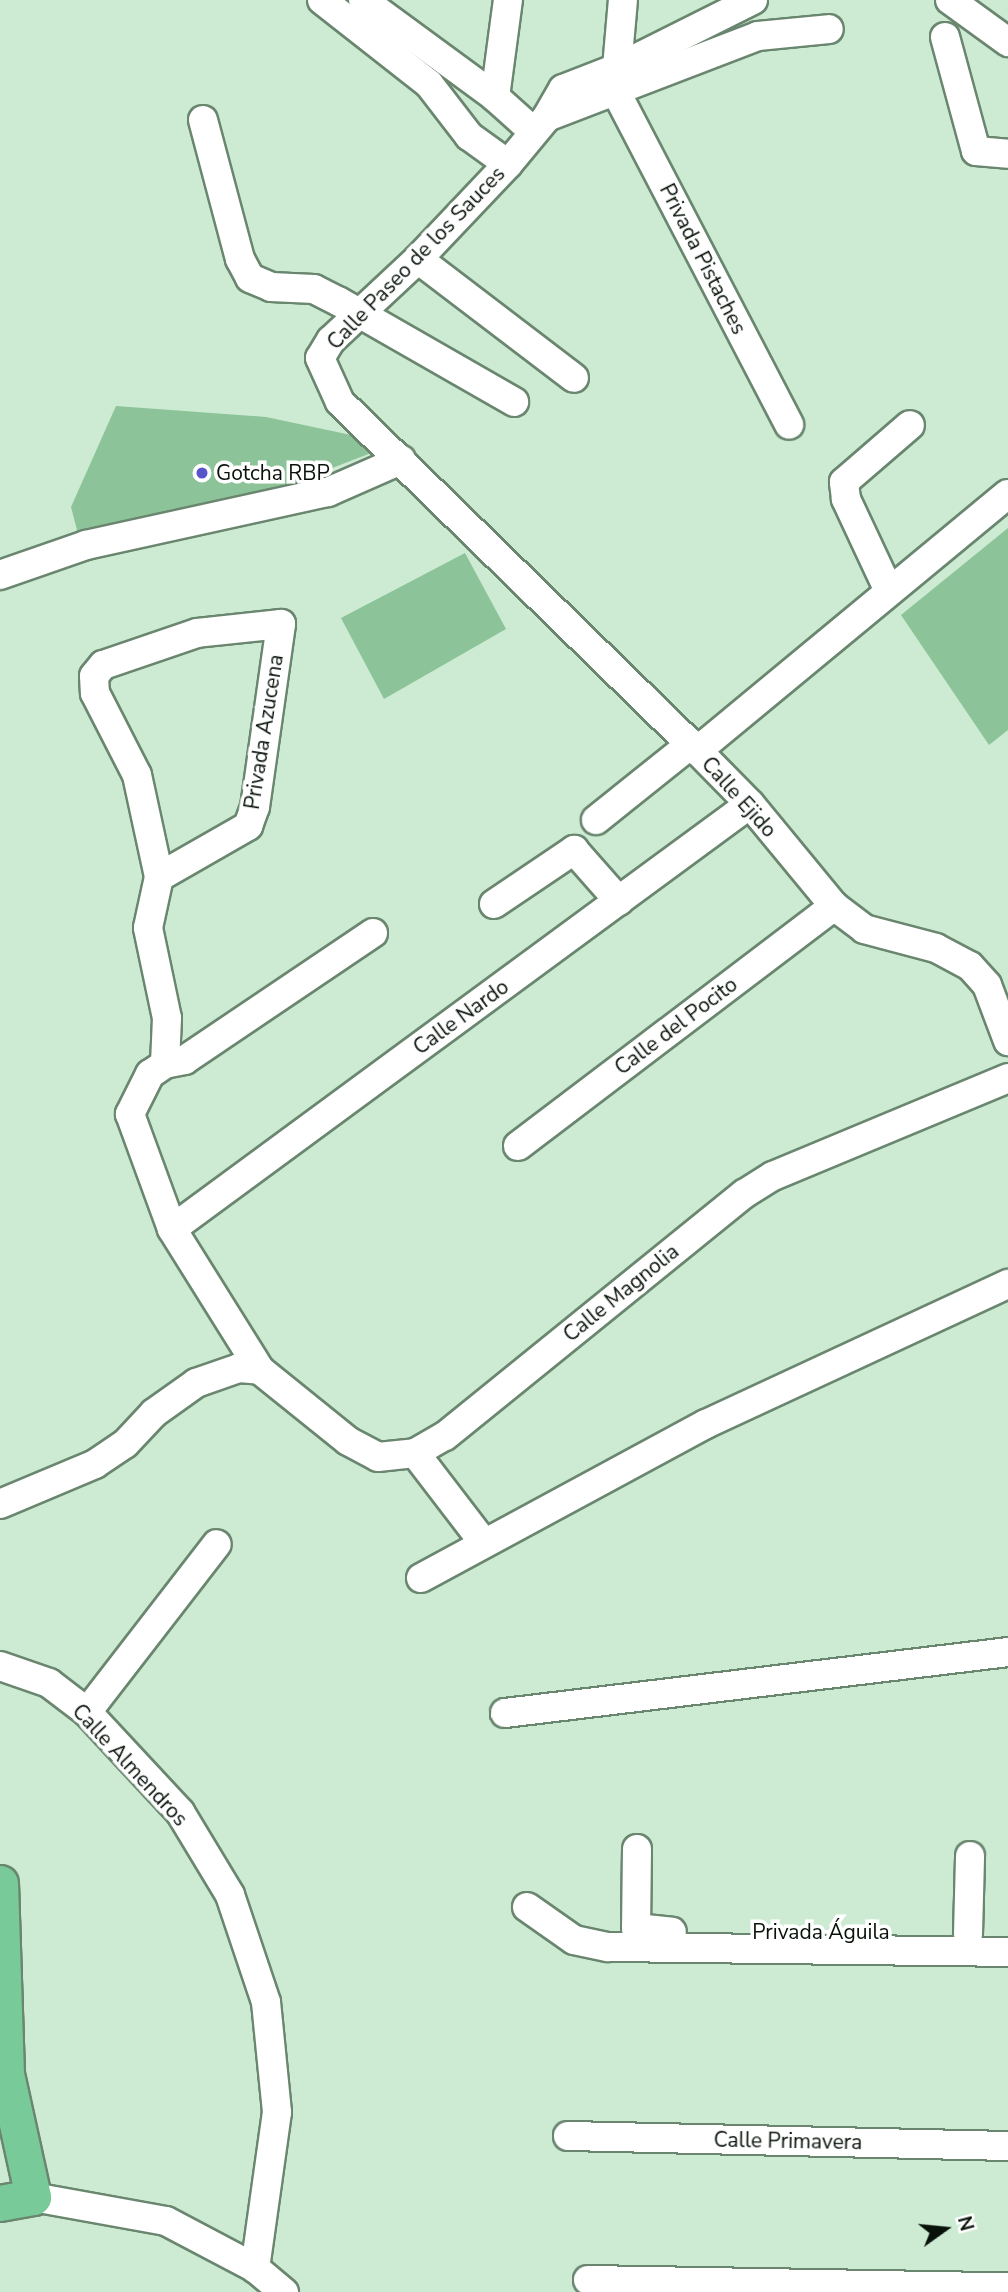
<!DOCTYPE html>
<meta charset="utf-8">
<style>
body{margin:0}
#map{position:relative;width:1008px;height:2292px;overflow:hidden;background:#ccebd2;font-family:"Nunito Sans",sans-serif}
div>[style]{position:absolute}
.green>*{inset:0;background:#8cc398}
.roads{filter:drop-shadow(2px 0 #6a866f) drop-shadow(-2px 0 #6a866f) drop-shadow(0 2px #6a866f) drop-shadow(0 -2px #6a866f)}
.minor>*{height:28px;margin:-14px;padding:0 14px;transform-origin:14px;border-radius:14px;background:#fff}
.major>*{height:35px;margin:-17.5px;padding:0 17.5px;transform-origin:17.5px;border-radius:17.5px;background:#79ca99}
.dots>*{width:19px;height:19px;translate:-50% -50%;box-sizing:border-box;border:4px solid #fff;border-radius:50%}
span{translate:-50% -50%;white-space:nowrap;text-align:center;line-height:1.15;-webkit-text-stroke:7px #fff;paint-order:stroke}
.street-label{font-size:21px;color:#08120a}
.poi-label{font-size:21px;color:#08120a}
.left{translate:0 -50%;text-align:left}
.north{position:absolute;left:910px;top:2194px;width:70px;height:70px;-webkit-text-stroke:5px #fff;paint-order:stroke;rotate:75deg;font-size:19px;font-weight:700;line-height:28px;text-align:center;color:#08120a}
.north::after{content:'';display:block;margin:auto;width:24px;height:32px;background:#08120a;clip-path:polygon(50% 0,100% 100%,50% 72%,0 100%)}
</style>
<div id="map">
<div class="green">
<i style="clip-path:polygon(116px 406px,266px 417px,351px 435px,371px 453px,265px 494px,77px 530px,71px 507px)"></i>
<i style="clip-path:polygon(1008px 528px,1008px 730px,989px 745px,901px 615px)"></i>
<i style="clip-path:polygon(465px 553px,506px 629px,384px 699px,341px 618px)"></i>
</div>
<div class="roads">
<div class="minor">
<i style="left:322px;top:0;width:136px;rotate:38.1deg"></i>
<i style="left:429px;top:84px;width:66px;rotate:52.4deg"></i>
<i style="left:469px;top:136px;width:48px;rotate:35.7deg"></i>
<i style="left:363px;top:0;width:164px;rotate:36.3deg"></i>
<i style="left:495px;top:97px;width:52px;rotate:41.9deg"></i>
<i style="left:753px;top:0;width:152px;rotate:153.4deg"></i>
<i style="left:617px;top:68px;width:58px;rotate:158.7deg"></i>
<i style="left:563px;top:89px;width:32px;rotate:120deg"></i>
<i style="left:547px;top:117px;width:61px;rotate:129.7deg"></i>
<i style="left:508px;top:164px;width:131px;rotate:133.5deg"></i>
<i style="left:418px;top:259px;width:119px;rotate:137deg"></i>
<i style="left:331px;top:340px;width:21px;rotate:121deg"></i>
<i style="left:320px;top:358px;width:48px;rotate:65.6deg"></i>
<i style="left:340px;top:402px;width:490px;rotate:44.3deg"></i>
<i style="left:691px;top:744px;width:84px;rotate:45.5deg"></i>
<i style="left:750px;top:804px;width:132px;rotate:50.5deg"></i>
<i style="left:834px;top:906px;width:38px;rotate:37deg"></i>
<i style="left:864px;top:929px;width:74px;rotate:14.8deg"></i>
<i style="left:936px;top:948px;width:38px;rotate:28deg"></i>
<i style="left:970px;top:966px;width:25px;rotate:48deg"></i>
<i style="left:987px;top:985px;width:60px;rotate:69.4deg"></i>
<i style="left:950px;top:0;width:72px;rotate:35.9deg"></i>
<i style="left:945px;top:37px;width:118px;rotate:74.8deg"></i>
<i style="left:976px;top:151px;width:32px;rotate:5deg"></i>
<i style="left:617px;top:68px;width:68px;rotate:-85deg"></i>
<i style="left:616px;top:92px;width:375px;rotate:62.5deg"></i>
<i style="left:495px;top:97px;width:98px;rotate:-82.4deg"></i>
<i style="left:547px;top:117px;width:226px;rotate:-21deg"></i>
<i style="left:758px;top:36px;width:71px;rotate:-5.6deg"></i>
<i style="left:203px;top:120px;width:144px;rotate:75.1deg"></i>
<i style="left:240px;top:259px;width:21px;rotate:62deg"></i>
<i style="left:250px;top:278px;width:23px;rotate:23deg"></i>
<i style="left:271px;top:287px;width:43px;rotate:2.7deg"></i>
<i style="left:314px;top:289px;width:27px;rotate:27deg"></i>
<i style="left:338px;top:301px;width:203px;rotate:29.8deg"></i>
<i style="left:418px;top:259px;width:196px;rotate:37.3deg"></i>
<i style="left:0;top:575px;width:91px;rotate:-19.2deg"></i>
<i style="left:86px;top:545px;width:248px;rotate:-12.4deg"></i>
<i style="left:328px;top:492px;width:80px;rotate:-23.7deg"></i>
<i style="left:889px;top:591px;width:102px;rotate:-115.1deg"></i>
<i style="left:846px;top:499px;width:17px;rotate:-97deg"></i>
<i style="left:844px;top:482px;width:87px;rotate:-40.8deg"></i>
<i style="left:697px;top:751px;width:403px;rotate:-39.6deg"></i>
<i style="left:596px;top:820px;width:122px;rotate:-38.7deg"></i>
<i style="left:159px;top:877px;width:103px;rotate:-29.8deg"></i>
<i style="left:248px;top:826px;width:20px;rotate:-70deg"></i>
<i style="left:255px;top:807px;width:185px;rotate:-81.9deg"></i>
<i style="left:281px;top:624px;width:84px;rotate:173.9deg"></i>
<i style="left:197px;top:633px;width:99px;rotate:161.2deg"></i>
<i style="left:103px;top:665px;width:14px;rotate:129deg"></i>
<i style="left:94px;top:676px;width:17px;rotate:87deg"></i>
<i style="left:95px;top:693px;width:92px;rotate:62.9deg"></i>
<i style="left:137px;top:775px;width:104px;rotate:77.8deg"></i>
<i style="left:159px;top:877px;width:52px;rotate:102.2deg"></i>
<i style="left:148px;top:928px;width:92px;rotate:78.1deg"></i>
<i style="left:167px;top:1018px;width:46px;rotate:92.5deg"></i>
<i style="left:494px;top:904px;width:97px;rotate:-34deg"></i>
<i style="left:574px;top:850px;width:68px;rotate:48.6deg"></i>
<i style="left:373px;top:933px;width:227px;rotate:146deg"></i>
<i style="left:185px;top:1060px;width:20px;rotate:169deg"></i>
<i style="left:165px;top:1064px;width:18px;rotate:146deg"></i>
<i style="left:150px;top:1074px;width:45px;rotate:116.6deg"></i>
<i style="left:130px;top:1114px;width:122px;rotate:69.9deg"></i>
<i style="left:172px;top:1229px;width:166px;rotate:58deg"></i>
<i style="left:260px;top:1370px;width:113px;rotate:38.9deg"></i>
<i style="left:348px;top:1441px;width:34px;rotate:28deg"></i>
<i style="left:378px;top:1457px;width:37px;rotate:-6deg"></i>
<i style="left:415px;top:1453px;width:34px;rotate:-30deg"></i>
<i style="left:445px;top:1436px;width:385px;rotate:-39deg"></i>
<i style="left:744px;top:1194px;width:34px;rotate:-32deg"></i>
<i style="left:773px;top:1176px;width:255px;rotate:-22.6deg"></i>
<i style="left:518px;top:1146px;width:397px;rotate:-37.2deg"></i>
<i style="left:172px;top:1229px;width:717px;rotate:-36.33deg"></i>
<i style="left:415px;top:1453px;width:113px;rotate:52.5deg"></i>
<i style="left:0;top:1504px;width:103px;rotate:-22.8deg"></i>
<i style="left:95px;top:1464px;width:36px;rotate:-34deg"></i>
<i style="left:125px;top:1444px;width:42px;rotate:-46.9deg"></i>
<i style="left:154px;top:1413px;width:52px;rotate:-35.5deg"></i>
<i style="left:196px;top:1383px;width:46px;rotate:-19.2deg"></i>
<i style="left:239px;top:1368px;width:21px;rotate:5deg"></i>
<i style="left:421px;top:1578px;width:324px;rotate:-28.4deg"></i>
<i style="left:706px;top:1424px;width:333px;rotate:-24.9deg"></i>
<i style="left:0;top:1666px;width:52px;rotate:19.1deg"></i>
<i style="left:49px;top:1683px;width:48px;rotate:37.3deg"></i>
<i style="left:87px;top:1712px;width:137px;rotate:47.1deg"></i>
<i style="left:180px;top:1812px;width:97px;rotate:58.9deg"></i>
<i style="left:230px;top:1895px;width:113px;rotate:71.4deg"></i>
<i style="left:266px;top:2002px;width:111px;rotate:84.3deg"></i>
<i style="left:277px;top:2112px;width:158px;rotate:98deg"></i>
<i style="left:87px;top:1712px;width:212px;rotate:-52.3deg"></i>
<i style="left:505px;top:1713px;width:507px;rotate:-6.91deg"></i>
<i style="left:637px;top:1849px;width:79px;rotate:90.7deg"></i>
<i style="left:636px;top:1928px;width:36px;rotate:6deg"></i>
<i style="left:527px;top:1907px;width:57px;rotate:35.1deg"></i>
<i style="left:574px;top:1940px;width:35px;rotate:12deg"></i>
<i style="left:608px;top:1947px;width:400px;rotate:0.7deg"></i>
<i style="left:968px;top:1934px;width:78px;rotate:-88.5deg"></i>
<i style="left:568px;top:2136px;width:440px;rotate:1.3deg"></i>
<i style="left:33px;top:2197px;width:135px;rotate:10.2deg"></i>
<i style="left:166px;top:2221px;width:101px;rotate:27.8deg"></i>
<i style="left:255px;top:2268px;width:38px;rotate:40deg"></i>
<i style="left:588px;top:2280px;width:420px;rotate:1deg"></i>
</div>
<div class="major">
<i style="left:0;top:1883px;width:191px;rotate:88.2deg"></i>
<i style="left:6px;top:2074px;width:126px;rotate:77.6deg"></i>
<i style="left:33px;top:2197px;width:34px;rotate:170deg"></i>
</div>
</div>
<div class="dots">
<i style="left:202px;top:473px;background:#5854cc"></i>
</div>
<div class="street-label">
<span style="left:416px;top:258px;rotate:-46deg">Calle Paseo de los Sauces</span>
<span style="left:703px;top:259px;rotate:63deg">Privada Pistaches</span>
<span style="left:264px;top:732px;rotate:-81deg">Privada Azucena</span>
<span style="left:739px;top:797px;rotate:48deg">Calle Ejido</span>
<span style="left:461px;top:1017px;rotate:-36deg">Calle Nardo</span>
<span style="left:676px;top:1026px;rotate:-37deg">Calle del Pocito</span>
<span style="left:621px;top:1293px;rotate:-39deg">Calle Magnolia</span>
<span style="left:130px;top:1765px;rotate:47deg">Calle Almendros</span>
<span style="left:821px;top:1932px">Privada Águila</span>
<span style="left:788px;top:2141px;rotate:1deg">Calle Primavera</span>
</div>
<div class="poi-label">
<span class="left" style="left:216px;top:473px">Gotcha RBP</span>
</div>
<div class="north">N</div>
</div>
